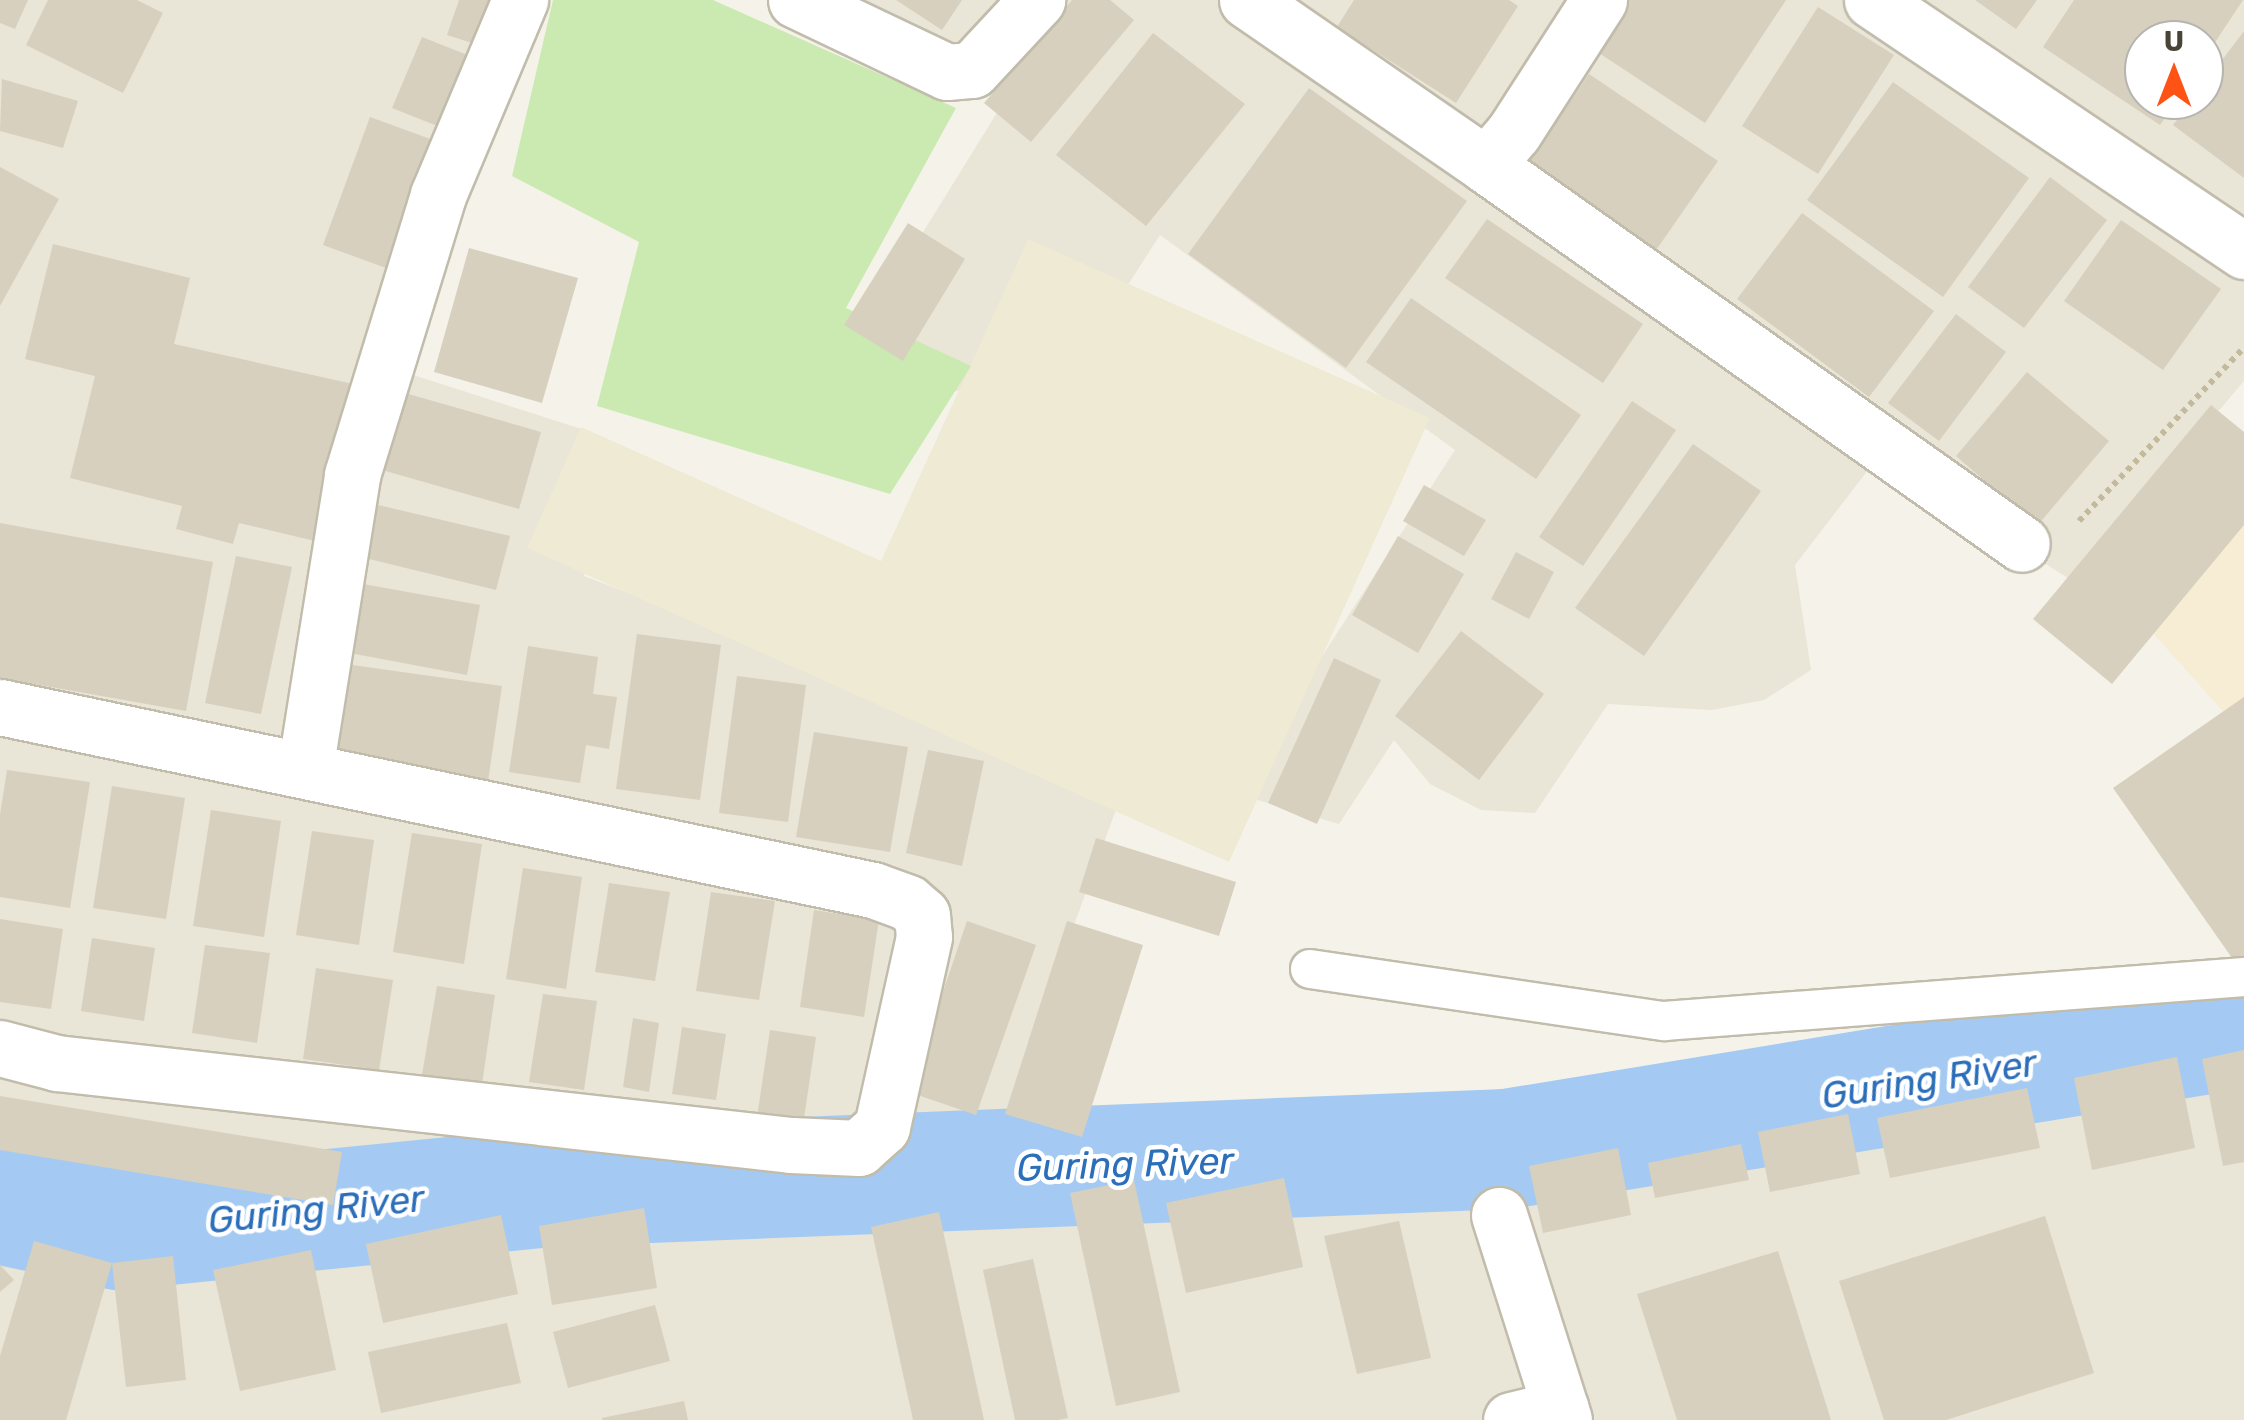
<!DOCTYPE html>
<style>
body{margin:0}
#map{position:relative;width:2244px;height:1420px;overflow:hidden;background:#f5f3e9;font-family:Rubik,sans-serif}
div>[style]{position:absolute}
.residential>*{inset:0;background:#e9e5d7}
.commercial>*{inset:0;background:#f7ecd4}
.education>*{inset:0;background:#eeead3}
.green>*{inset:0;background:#caeab1}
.river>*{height:120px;margin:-60px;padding:0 60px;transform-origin:60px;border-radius:60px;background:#a4caf3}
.building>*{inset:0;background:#d7d0be}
.path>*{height:6px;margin-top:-3px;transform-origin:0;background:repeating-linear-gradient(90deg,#c3ba9c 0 5px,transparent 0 10px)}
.roads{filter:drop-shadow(2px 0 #c1bcab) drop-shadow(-2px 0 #c1bcab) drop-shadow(0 2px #c1bcab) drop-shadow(0 -2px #c1bcab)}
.lane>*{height:38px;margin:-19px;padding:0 19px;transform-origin:19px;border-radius:19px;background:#fff}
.street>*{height:55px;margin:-27.5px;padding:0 27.5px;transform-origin:27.5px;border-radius:27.5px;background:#fff}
span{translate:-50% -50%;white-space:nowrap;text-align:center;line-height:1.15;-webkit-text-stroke:9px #fff;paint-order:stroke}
.water-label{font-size:38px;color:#2b6eba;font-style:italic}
.north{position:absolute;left:2124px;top:20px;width:100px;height:100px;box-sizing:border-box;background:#fff;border:2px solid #b6b4af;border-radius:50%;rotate:0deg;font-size:28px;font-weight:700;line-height:40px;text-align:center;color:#494437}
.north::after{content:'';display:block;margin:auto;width:35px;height:45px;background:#ff5316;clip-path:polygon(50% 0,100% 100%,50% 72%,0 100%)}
</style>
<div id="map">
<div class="residential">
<i style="clip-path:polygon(0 0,519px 0,379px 364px,591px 432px,609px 484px,584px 576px,1126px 782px,993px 1148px,794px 1176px,428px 1180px,330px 1201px,54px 1178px,0 1156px)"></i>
<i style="clip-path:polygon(evenodd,857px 0,2244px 0,2244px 381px,2074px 582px,1878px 457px,1795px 565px,1811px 670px,1764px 700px,1712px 710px,1608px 704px,1535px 813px,1481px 810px,1430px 784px,1394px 740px,1339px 824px,1234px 793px,1455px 450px,1160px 235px,1075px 367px,953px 392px,860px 334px,1021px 74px,857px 0,2144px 40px,2204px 40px,2204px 100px,2144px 100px,2144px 40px)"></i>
<i style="clip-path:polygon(2244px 1030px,2244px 1420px,0 1420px,0 1175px,106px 1221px,218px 1230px,328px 1230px,437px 1203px,548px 1192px,769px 1194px,1103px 1162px,1540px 1149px)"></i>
</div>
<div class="commercial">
<i style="clip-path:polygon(2244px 490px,2244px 735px,2117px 593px)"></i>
</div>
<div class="education">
<i style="clip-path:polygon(1028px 239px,1430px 418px,1229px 862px,527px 548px,581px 427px,881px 561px)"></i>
</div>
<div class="green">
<i style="clip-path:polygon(553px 0,713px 0,956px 108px,846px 308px,971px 366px,890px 494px,597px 406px,639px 242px,512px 176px)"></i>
</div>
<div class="river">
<i style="left:0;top:1204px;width:122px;rotate:12.3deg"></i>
<i style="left:119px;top:1230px;width:432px;rotate:-5.7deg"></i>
<i style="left:549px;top:1187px;width:959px;rotate:-2.27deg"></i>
<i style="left:1507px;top:1149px;width:747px;rotate:-9.32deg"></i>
</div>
<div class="building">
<i style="clip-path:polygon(0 0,28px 0,15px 29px,0 23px)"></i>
<i style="clip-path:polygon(48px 0,137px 0,163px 13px,123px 93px,26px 45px)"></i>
<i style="clip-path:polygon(459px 0,508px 0,491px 49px,447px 35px)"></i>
<i style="clip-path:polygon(896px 0,962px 0,942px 30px)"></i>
<i style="clip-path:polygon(1072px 0,1110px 0,1134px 20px,1031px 142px,984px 103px)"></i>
<i style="clip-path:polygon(1354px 0,1509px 0,1518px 6px,1456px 103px,1337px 27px)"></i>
<i style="clip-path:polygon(1621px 0,1786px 0,1705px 123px,1590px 47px)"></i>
<i style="clip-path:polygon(1975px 0,2037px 0,2016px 29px)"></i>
<i style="clip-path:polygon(2074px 0,2243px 0,2204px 59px,2204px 40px,2144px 40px,2144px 100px,2177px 100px,2160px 125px,2043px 47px)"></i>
<i style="clip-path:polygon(1818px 7px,1894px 55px,1818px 174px,1742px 126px)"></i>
<i style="clip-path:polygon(2244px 31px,2244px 178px,2173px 125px,2192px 100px,2204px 100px,2204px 84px)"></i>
<i style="clip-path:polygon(1153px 33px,1245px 104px,1146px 226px,1056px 155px)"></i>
<i style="clip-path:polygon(422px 37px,475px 58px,445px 129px,392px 108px)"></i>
<i style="clip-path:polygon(1589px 74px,1718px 161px,1652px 256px,1524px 170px)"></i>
<i style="clip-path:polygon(2px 79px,78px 101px,63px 148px,0 131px)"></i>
<i style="clip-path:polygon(1893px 82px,2029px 178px,1943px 297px,1807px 200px)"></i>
<i style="clip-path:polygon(1309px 88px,1467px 201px,1346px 368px,1188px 254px)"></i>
<i style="clip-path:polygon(370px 117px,444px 144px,397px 272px,323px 245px)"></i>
<i style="clip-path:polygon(0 167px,59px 199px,0 306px)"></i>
<i style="clip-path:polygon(2050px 177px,2107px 220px,2024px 328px,1968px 287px)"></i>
<i style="clip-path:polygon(1802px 213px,1934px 311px,1869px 397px,1737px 299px)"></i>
<i style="clip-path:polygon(1487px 219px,1643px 324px,1603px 383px,1445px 278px)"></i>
<i style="clip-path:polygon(2121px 220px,2221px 289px,2163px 370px,2064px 301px)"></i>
<i style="clip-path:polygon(908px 223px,965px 259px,903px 361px,844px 325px)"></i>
<i style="clip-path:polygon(53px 244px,190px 278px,174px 344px,353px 384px,315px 541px,239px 523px,233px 544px,176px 529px,182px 506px,70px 478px,95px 376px,25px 359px)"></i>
<i style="clip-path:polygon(469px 248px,578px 278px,542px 403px,434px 372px)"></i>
<i style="clip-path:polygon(1411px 298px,1581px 415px,1536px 479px,1366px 362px)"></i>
<i style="clip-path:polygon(1956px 314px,2006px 352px,1939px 441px,1888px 403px)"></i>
<i style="clip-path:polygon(2027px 372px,2109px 441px,2037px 526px,1956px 456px)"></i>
<i style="clip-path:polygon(391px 389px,541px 432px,519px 509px,368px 466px)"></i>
<i style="clip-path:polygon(1632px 401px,1676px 430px,1583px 566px,1539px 537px)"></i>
<i style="clip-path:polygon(2211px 405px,2244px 432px,2244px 525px,2112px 684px,2033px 619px)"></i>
<i style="clip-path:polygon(1693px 444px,1761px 491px,1644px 656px,1575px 608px)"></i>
<i style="clip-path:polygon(1424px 485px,1486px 520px,1464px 556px,1403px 521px)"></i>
<i style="clip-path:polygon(374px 504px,510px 536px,496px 590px,361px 557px)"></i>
<i style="clip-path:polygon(0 523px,213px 562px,186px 711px,0 678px)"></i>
<i style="clip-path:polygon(1398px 536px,1464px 574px,1418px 653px,1352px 615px)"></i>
<i style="clip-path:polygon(1516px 552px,1554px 572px,1529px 619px,1491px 599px)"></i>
<i style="clip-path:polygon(236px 556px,292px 567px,261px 714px,205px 703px)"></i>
<i style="clip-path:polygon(352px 582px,480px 605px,467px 675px,339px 651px)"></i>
<i style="clip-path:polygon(1461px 631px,1544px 694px,1479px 780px,1395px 716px)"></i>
<i style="clip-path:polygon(637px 634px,721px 645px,700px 800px,616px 789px)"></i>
<i style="clip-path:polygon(528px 646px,598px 657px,593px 694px,617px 697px,609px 749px,586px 745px,580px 783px,509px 772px)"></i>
<i style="clip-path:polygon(1334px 658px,1381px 680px,1317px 824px,1268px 803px)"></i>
<i style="clip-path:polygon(345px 664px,502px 686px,487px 788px,331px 765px)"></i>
<i style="clip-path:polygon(737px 676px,806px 685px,788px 822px,719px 813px)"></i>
<i style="clip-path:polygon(2244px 697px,2244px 964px,2239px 968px,2113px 788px)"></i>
<i style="clip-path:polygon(814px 732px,908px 747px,890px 852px,796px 837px)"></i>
<i style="clip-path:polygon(928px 750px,984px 761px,962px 866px,906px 853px)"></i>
<i style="clip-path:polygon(7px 770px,90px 782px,70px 908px,0 897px,0 815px)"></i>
<i style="clip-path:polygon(112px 786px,185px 798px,166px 919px,93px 908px)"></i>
<i style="clip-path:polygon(211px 810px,281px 821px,264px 937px,193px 926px)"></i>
<i style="clip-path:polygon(312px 831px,374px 840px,359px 945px,296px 935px)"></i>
<i style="clip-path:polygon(412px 833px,482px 844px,464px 964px,393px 952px)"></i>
<i style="clip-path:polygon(1096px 838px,1236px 882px,1219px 936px,1079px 892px)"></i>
<i style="clip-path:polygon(523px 868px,582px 877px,566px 989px,506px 979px)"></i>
<i style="clip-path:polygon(609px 883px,670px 892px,655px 981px,595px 972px)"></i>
<i style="clip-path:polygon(711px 892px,775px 901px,759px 1000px,696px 991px)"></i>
<i style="clip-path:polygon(814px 910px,879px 920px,864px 1017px,800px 1007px)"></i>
<i style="clip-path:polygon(0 919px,63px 929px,51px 1009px,0 1002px)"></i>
<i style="clip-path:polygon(967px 921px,1036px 945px,976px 1115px,909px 1092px)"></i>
<i style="clip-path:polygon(1067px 921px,1143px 945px,1082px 1137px,1005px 1114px)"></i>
<i style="clip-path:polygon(92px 938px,155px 948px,144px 1021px,81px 1011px)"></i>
<i style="clip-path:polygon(205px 945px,270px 953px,257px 1043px,192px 1033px)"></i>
<i style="clip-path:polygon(316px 968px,393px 980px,379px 1070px,303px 1059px)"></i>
<i style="clip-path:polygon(437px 986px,495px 995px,482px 1084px,422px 1075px)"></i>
<i style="clip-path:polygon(543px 994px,597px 1001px,584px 1090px,529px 1082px)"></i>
<i style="clip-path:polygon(633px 1018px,659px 1023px,649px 1092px,623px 1087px)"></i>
<i style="clip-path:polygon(682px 1027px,726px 1034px,716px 1100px,672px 1094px)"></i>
<i style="clip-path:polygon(770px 1030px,816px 1037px,803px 1125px,757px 1117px)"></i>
<i style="clip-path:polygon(2244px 1050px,2244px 1162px,2223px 1166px,2202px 1059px)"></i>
<i style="clip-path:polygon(2177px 1057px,2195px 1148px,2092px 1170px,2074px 1078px)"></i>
<i style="clip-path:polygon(2027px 1088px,2040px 1148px,1890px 1178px,1877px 1118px)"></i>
<i style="clip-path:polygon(0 1096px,342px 1152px,333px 1205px,0 1150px)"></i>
<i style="clip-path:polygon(1848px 1114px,1860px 1174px,1770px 1192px,1758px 1132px)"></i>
<i style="clip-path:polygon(1741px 1144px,1749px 1180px,1655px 1198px,1648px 1163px)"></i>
<i style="clip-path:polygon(1618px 1148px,1631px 1215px,1543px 1233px,1529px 1166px)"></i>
<i style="clip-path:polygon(1284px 1178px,1303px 1267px,1186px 1293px,1166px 1203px)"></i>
<i style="clip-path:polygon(1134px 1180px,1180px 1392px,1116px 1406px,1070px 1193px)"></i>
<i style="clip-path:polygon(644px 1208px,657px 1288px,552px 1305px,539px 1226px)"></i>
<i style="clip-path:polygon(939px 1212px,984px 1420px,913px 1420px,871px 1227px)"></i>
<i style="clip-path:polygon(501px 1215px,518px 1294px,383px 1323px,366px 1244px)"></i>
<i style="clip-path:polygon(2045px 1216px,2094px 1373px,1946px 1420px,1884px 1420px,1839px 1281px)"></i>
<i style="clip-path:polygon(1399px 1221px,1431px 1358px,1357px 1374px,1324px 1236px)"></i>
<i style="clip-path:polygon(34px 1241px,112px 1263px,66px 1420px,0 1420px,0 1356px)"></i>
<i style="clip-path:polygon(311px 1250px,336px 1370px,240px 1391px,213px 1270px)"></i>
<i style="clip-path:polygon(1778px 1251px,1831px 1420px,1677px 1420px,1637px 1294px)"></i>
<i style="clip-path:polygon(173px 1256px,186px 1380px,126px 1387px,112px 1263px)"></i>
<i style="clip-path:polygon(1033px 1259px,1068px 1418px,1058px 1420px,1015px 1420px,983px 1270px)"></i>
<i style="clip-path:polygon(0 1265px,14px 1280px,0 1292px)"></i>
<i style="clip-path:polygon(655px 1305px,670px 1361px,568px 1388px,553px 1332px)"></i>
<i style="clip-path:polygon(507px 1323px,521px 1383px,381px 1413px,368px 1352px)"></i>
<i style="clip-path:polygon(684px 1401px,688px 1420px,602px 1420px,602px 1418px)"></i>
</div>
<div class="path">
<i style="left:2079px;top:521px;width:239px;rotate:-46.4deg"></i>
</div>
<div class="roads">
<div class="lane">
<i style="left:1310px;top:969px;width:358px;rotate:8.4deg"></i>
<i style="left:1664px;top:1021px;width:582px;rotate:-4.34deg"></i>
</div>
<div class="street">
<i style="left:796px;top:0;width:167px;rotate:25.5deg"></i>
<i style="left:947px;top:72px;width:25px;rotate:-5deg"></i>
<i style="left:972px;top:70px;width:96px;rotate:-47.1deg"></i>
<i style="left:1247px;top:0;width:290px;rotate:34.6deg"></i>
<i style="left:1486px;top:165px;width:43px;rotate:-49.7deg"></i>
<i style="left:1514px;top:132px;width:157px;rotate:-57.2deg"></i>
<i style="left:1872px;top:0;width:449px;rotate:34deg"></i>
<i style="left:1486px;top:165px;width:656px;rotate:35.26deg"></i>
<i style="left:0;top:707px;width:892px;rotate:11.84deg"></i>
<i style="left:873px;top:890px;width:37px;rotate:20deg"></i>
<i style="left:908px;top:903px;width:18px;rotate:41deg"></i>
<i style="left:922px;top:915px;width:22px;rotate:85deg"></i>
<i style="left:924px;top:937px;width:195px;rotate:102.5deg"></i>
<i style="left:882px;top:1127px;width:31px;rotate:138deg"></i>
<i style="left:859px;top:1148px;width:68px;rotate:-177.5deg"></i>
<i style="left:791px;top:1145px;width:739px;rotate:-173.63deg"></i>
<i style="left:57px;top:1063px;width:59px;rotate:-165.3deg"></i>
<i style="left:305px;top:770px;width:299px;rotate:-80.9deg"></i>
<i style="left:352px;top:475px;width:293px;rotate:-72.9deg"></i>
<i style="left:438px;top:195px;width:212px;rotate:-67.2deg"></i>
<i style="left:1499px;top:1215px;width:215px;rotate:72.4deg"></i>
<i style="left:1511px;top:1420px;width:51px;rotate:-13.5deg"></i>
</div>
</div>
<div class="water-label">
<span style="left:1929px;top:1080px;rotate:-9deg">Guring River</span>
<span style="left:1125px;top:1165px;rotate:-2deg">Guring River</span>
<span style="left:316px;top:1210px;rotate:-6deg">Guring River</span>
</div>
<div class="north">U</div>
</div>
